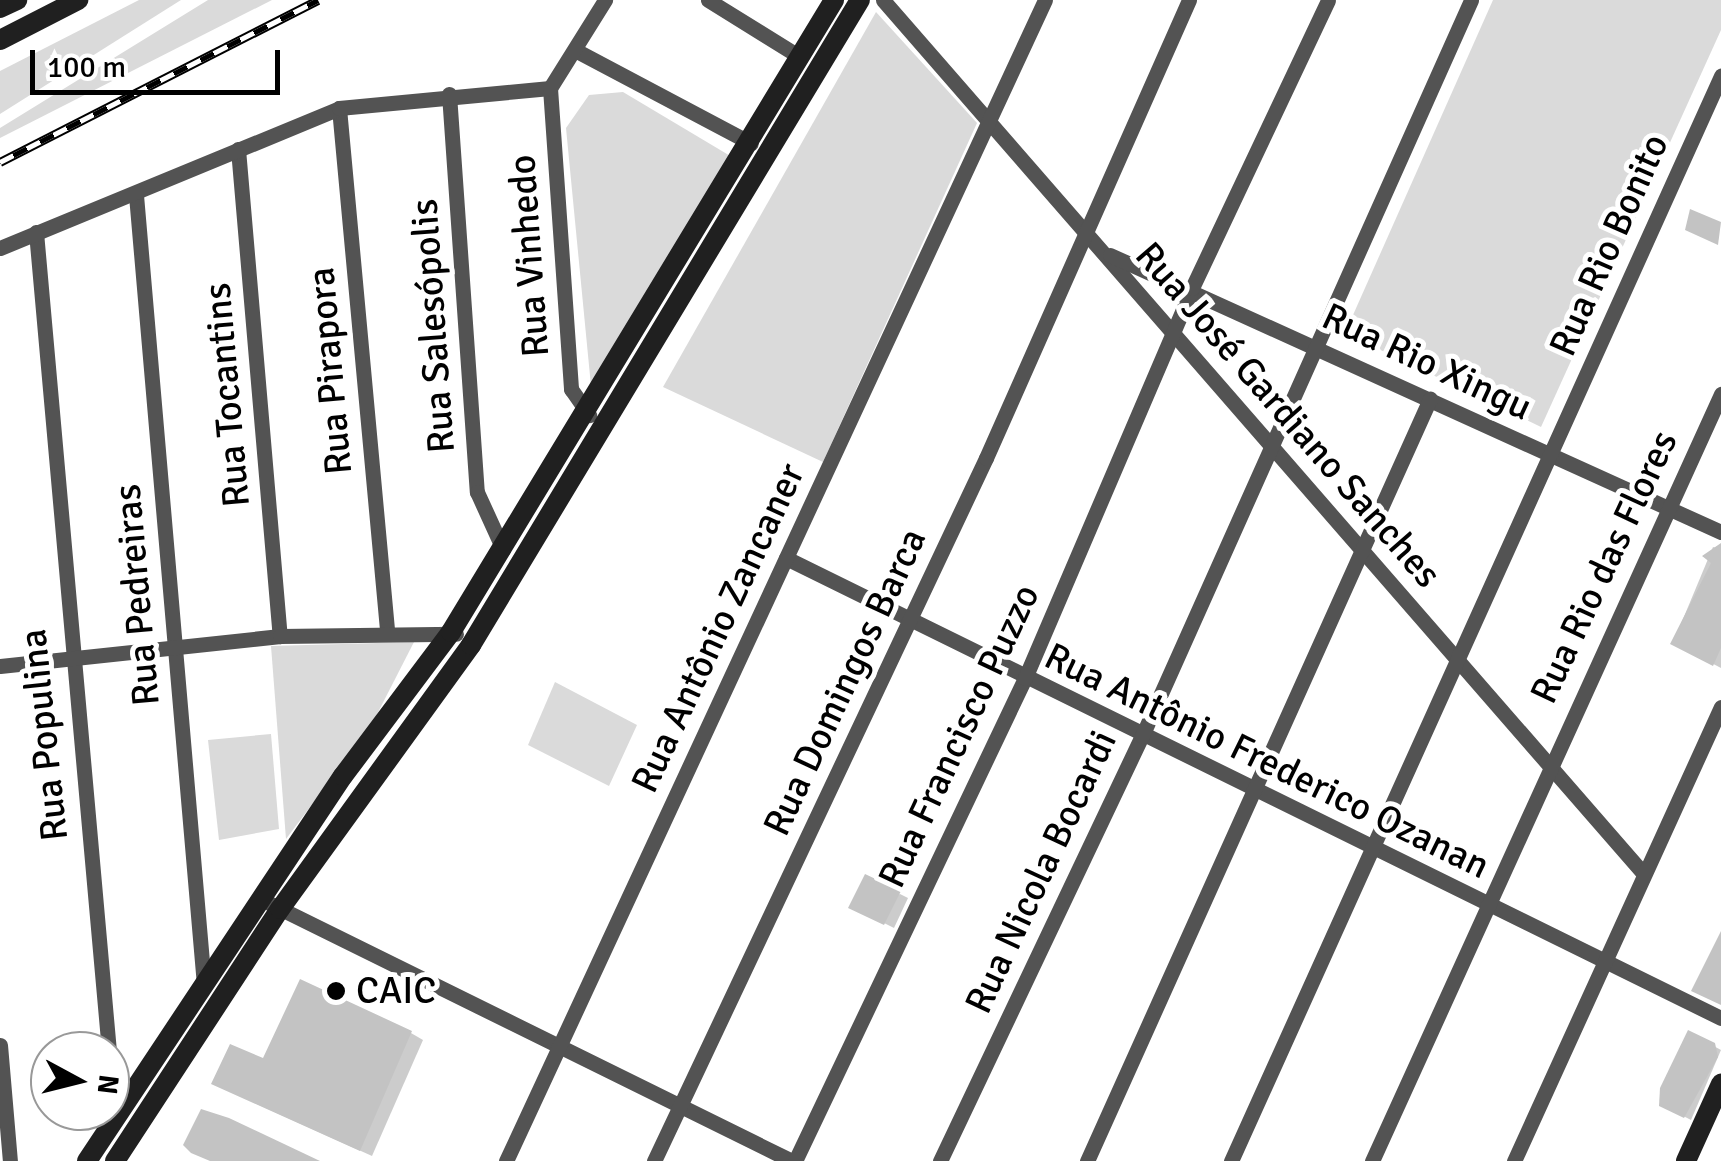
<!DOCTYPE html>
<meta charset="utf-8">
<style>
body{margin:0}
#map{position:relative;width:1721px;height:1161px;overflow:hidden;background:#fff;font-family:Signika,sans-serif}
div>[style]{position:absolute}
.green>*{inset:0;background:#dadada}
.shadow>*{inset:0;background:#0003}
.building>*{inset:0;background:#c3c3c3}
.street>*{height:15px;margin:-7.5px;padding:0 7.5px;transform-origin:7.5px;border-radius:7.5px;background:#535353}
.secondary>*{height:20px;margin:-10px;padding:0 10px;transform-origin:10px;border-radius:10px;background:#202020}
.rail>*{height:9px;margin-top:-4.5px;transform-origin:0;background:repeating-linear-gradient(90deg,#fff 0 15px,#000 0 30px);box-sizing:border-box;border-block:2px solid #000}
.dots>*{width:28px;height:28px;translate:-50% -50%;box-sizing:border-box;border:5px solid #fff;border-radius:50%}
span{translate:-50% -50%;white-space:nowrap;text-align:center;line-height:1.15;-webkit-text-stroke:10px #fff;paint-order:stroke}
.street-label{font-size:38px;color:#000}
.poi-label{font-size:38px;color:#000}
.left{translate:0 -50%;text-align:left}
.north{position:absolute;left:30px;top:1031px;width:100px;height:100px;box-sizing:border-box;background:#fff;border:2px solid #999;border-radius:50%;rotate:97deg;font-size:28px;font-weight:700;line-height:40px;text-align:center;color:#000}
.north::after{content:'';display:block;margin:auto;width:35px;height:45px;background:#000;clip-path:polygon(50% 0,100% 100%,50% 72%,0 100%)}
.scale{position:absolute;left:30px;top:50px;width:250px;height:45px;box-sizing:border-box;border:5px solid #000;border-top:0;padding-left:12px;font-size:30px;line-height:35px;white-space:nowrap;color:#000;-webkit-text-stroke:8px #fff;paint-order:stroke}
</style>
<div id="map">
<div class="green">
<i style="clip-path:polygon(139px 0,181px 0,0 114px,0 71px)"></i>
<i style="clip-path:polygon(208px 0,272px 0,0 138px,0 128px)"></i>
<i style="clip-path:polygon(1493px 0,1721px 0,1721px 30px,1541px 427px,1345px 333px)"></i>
<i style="clip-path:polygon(876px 12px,977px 123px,823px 462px,663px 387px)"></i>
<i style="clip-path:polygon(623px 92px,732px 157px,591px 386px,566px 128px,589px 95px)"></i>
<i style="clip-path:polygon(414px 642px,371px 726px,286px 839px,271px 646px)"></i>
<i style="clip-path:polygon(555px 682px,637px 725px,609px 786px,528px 745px)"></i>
<i style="clip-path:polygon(271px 734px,279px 829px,219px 840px,208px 740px)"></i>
</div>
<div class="shadow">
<i style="clip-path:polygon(1713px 547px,1721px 549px,1721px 668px,1673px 643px)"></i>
<i style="clip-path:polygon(900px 894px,908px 898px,894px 928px,860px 911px)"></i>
<i style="clip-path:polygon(411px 1033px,423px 1040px,372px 1156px,226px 1090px,265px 1062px)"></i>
<i style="clip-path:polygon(1690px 1033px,1721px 1050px,1691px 1120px,1662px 1105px)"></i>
</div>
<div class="building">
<i style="clip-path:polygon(1690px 209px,1721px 222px,1718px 245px,1685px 230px)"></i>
<i style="clip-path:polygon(1721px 543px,1721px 648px,1713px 666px,1670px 644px,1711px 563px,1702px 556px)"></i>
<i style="clip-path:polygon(865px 874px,901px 891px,884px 925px,848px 908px)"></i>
<i style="clip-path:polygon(1721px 931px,1721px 1005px,1691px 991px)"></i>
<i style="clip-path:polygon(300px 979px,412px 1031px,360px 1151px,211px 1084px,230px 1044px,263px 1058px)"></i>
<i style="clip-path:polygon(1688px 1030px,1715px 1043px,1718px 1057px,1684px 1118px,1659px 1106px,1660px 1088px)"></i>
<i style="clip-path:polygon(201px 1109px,229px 1118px,320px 1161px,210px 1161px,191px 1153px,183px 1145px)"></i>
</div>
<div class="street">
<i style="left:708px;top:0;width:108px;rotate:31.8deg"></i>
<i style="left:883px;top:0;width:1157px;rotate:48.96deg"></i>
<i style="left:575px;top:50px;width:199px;rotate:27.9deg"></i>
<i style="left:550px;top:88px;width:302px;rotate:86deg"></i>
<i style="left:571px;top:389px;width:32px;rotate:55deg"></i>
<i style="left:449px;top:94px;width:399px;rotate:86deg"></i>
<i style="left:477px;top:492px;width:63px;rotate:65.5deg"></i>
<i style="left:339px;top:108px;width:523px;rotate:84.74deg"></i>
<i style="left:238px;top:149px;width:489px;rotate:85.1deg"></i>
<i style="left:136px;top:195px;width:793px;rotate:85.08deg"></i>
<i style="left:36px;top:232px;width:822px;rotate:84.91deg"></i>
<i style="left:0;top:248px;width:367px;rotate:-22.4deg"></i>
<i style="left:339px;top:108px;width:212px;rotate:-5.4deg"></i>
<i style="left:550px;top:88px;width:104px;rotate:-58deg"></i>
<i style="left:1110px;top:255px;width:671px;rotate:24.39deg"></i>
<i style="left:786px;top:558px;width:1042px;rotate:26.2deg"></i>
<i style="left:0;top:666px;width:282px;rotate:-6.1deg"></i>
<i style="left:280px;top:636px;width:176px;rotate:-0.7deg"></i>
<i style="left:271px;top:904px;width:581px;rotate:26.26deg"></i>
<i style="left:0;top:1045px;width:116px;rotate:85.1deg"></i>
<i style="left:110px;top:1058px;width:54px;rotate:78.3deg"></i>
<i style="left:506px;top:1161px;width:1280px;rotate:-65.1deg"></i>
<i style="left:654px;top:1161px;width:777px;rotate:-64.72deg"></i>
<i style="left:986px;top:458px;width:501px;rotate:-66.1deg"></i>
<i style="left:795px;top:1161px;width:535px;rotate:-64.54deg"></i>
<i style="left:1025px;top:678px;width:424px;rotate:-66.8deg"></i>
<i style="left:1192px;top:288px;width:318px;rotate:-64.7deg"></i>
<i style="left:940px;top:1161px;width:471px;rotate:-64.6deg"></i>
<i style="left:1142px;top:736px;width:806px;rotate:-65.91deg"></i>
<i style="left:1087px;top:1161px;width:836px;rotate:-65.77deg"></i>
<i style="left:1231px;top:1161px;width:1191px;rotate:-65.7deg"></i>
<i style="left:1372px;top:1161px;width:843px;rotate:-65.53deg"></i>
<i style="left:1514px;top:1161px;width:499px;rotate:-65.5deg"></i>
</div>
<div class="secondary">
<i style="left:0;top:8px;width:19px;rotate:-25deg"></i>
<i style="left:0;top:40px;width:88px;rotate:-27.1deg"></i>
<i style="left:87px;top:1161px;width:462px;rotate:-56.4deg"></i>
<i style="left:343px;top:776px;width:180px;rotate:-53.1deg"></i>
<i style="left:451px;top:632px;width:739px;rotate:-58.78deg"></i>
<i style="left:115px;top:1161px;width:301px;rotate:-56.8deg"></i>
<i style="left:280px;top:909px;width:326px;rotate:-54.1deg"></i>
<i style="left:471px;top:645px;width:753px;rotate:-58.91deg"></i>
<i style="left:1686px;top:1161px;width:85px;rotate:-65.6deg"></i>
</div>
<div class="rail">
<i style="left:0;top:162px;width:357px;rotate:-27deg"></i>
</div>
<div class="dots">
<i style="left:336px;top:991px;background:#000"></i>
</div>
<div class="street-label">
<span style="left:1609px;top:245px;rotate:-66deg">Rua Rio Bonito</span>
<span style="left:529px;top:256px;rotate:-94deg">Rua Vinhedo</span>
<span style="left:433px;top:326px;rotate:-94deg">Rua Salesópolis</span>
<span style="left:1427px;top:362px;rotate:25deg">Rua Rio Xingu</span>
<span style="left:330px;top:371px;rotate:-95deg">Rua Pirapora</span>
<span style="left:227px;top:395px;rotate:-95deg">Rua Tocantins</span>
<span style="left:1288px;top:415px;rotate:49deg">Rua José Gardiano Sanches</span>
<span style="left:1604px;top:567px;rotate:-65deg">Rua Rio das Flores</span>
<span style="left:137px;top:595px;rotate:-95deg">Rua Pedreiras</span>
<span style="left:718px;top:628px;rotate:-65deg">Rua Antônio Zancaner</span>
<span style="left:845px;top:682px;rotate:-65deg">Rua Domingos Barca</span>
<span style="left:44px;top:735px;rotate:-96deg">Rua Populina</span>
<span style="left:959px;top:736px;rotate:-65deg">Rua Francisco Puzzo</span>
<span style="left:1267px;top:761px;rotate:26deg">Rua Antônio Frederico Ozanan</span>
<span style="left:1041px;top:872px;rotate:-65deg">Rua Nicola Bocardi</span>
</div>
<div class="poi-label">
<span class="left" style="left:356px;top:991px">CAIC</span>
</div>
<div class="north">N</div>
<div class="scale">100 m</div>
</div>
